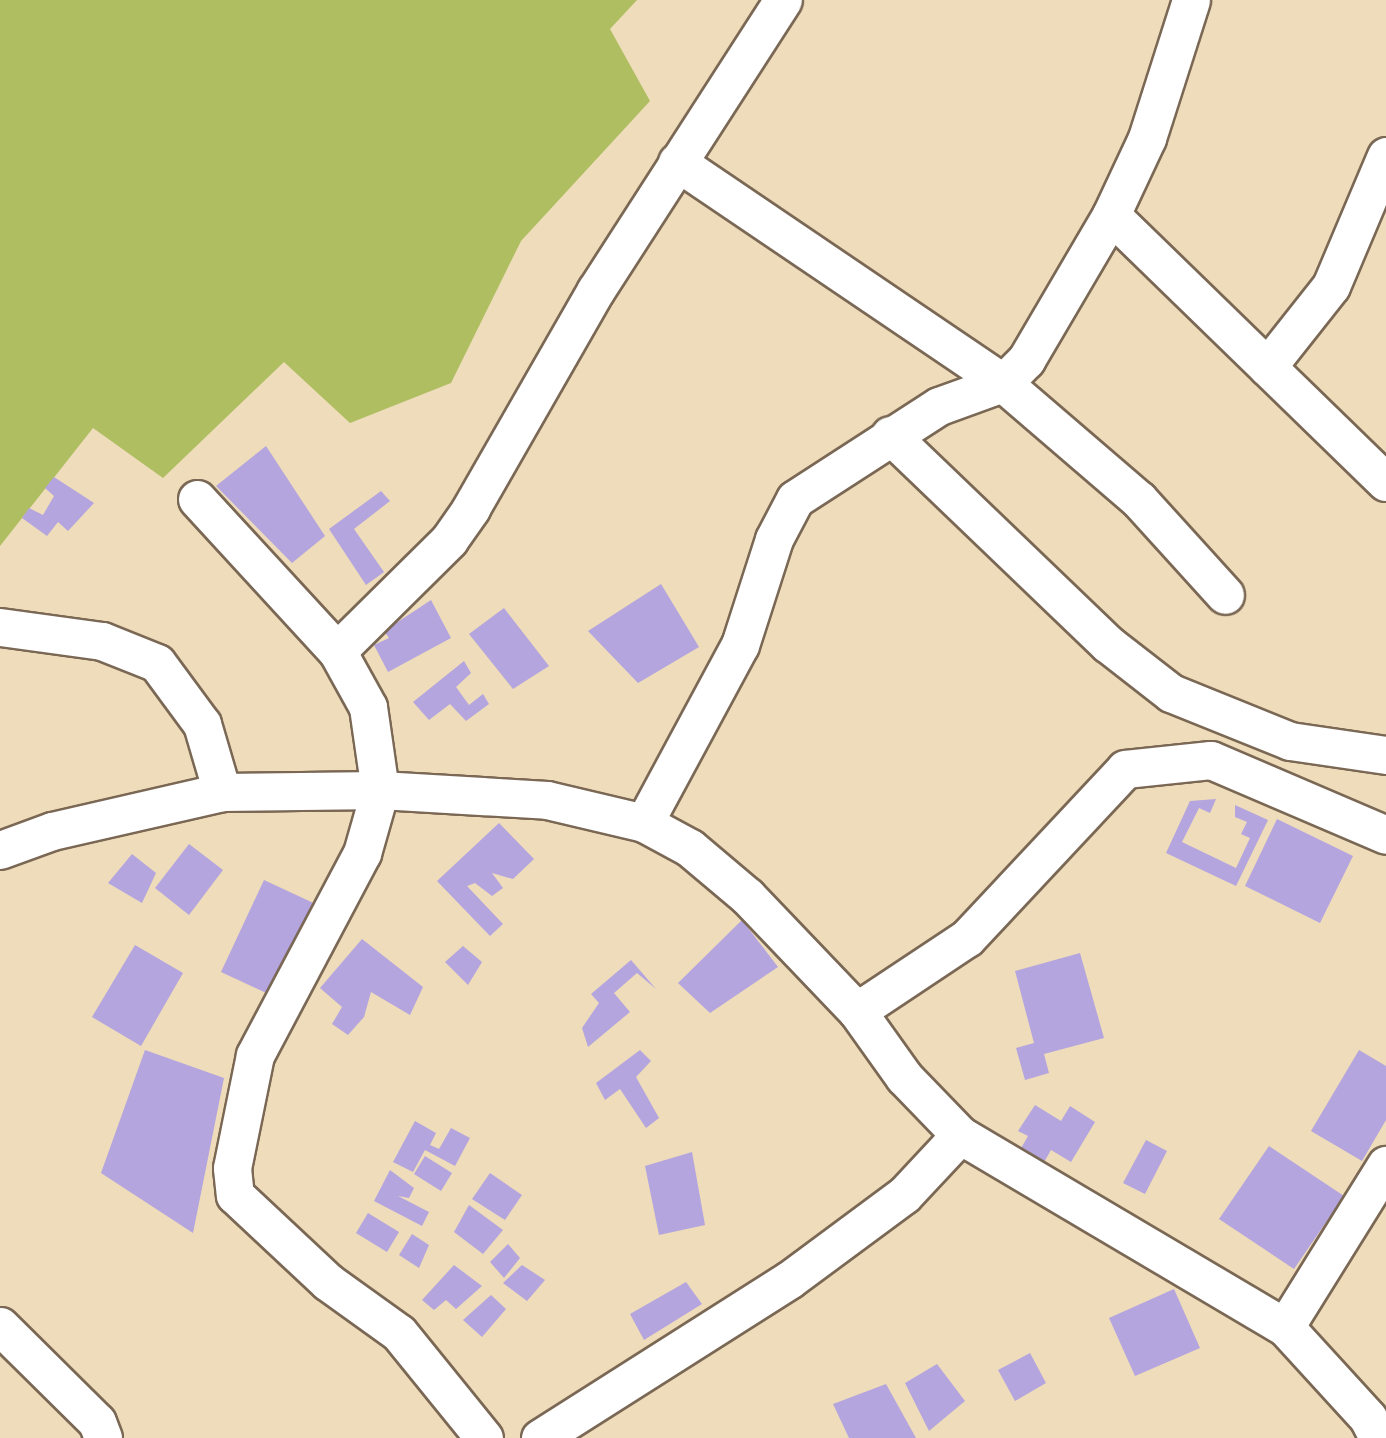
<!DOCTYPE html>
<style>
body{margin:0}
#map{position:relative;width:1386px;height:1438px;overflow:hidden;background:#eedcba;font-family:"IM FELL French Canon",serif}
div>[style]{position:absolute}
.green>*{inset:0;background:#aebe61}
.building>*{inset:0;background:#b4a5de}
.roads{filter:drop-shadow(2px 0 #7a6855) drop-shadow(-2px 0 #7a6855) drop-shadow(0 2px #7a6855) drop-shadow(0 -2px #7a6855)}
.minor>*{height:37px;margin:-18.5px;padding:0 18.5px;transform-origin:18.5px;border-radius:18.5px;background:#fff}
span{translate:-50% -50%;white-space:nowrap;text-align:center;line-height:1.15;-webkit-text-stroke:5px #fdfcf7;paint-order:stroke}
</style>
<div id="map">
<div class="green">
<i style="clip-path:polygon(0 0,637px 0,610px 29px,650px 101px,521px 241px,451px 383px,350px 423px,284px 362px,163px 478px,93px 428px,0 546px)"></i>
</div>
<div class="building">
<i style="clip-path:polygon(266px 446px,325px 536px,292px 563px,216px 486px)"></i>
<i style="clip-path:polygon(54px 477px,94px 503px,68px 531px,58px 522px,47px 536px,22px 518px,29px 508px,43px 515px,54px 496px,45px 488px)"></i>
<i style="clip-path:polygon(381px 491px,390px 501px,354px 529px,384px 572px,366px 585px,329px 529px)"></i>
<i style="clip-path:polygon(661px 584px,699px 647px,638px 683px,588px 631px)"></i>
<i style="clip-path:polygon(431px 600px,451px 638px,388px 672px,374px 645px,389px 638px,384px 631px)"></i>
<i style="clip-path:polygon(504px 608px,549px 666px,513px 689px,469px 634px)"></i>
<i style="clip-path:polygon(464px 661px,471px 673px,456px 687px,469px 705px,483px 694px,489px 704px,466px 721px,450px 704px,429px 720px,413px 702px)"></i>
<i style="clip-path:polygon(1216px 799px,1210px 813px,1199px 808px,1182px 842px,1236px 868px,1250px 838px,1241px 834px,1247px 822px,1235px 817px,1235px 805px,1268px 820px,1236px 886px,1166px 853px,1190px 801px)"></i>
<i style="clip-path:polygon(1277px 819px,1353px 856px,1320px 923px,1245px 886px)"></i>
<i style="clip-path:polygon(499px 823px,534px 859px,513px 879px,492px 873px,503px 888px,492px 896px,475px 883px,467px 886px,503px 924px,490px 936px,437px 881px)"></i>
<i style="clip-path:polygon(189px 844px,223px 870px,189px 915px,155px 888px)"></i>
<i style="clip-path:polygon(132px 854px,156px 873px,142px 903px,108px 883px)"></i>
<i style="clip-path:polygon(264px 880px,322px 907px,279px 999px,221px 972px)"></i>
<i style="clip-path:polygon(742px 920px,778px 967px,710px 1013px,678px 983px)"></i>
<i style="clip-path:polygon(362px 939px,423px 987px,410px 1015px,371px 992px,364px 1017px,348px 1035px,332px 1024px,342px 1007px,320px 988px)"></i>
<i style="clip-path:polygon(135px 945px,183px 973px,141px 1046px,92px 1017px)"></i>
<i style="clip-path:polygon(463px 946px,482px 962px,468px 985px,445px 962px)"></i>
<i style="clip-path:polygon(1080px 953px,1104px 1038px,1044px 1054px,1049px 1073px,1025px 1080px,1016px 1048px,1034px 1043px,1015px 971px)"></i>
<i style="clip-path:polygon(631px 960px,656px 989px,637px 973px,614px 993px,630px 1012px,588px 1047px,582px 1028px,599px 1003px,591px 994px)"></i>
<i style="clip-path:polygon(145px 1050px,224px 1078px,193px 1233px,101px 1173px)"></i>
<i style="clip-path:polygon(640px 1050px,651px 1061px,636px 1077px,659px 1118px,646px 1128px,620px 1089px,605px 1100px,596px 1083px)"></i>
<i style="clip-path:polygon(1359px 1050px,1386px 1066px,1386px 1120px,1362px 1161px,1311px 1131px)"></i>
<i style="clip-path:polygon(1035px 1105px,1061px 1121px,1070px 1106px,1095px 1122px,1071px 1162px,1051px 1150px,1043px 1164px,1020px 1150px,1028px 1136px,1018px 1131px)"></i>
<i style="clip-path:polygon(415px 1121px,436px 1133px,430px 1145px,439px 1149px,451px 1128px,470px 1138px,455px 1166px,425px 1150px,413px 1172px,393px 1162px)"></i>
<i style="clip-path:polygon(1146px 1140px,1167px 1151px,1145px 1194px,1123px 1183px)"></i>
<i style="clip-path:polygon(1269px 1146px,1344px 1196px,1294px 1269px,1219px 1219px)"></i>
<i style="clip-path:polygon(692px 1152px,705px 1225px,659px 1235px,645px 1166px)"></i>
<i style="clip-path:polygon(425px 1156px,452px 1173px,441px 1191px,414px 1174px)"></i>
<i style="clip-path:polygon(390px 1170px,414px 1188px,409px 1198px,398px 1196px,429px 1212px,422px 1226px,374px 1201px)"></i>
<i style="clip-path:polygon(490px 1173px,522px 1195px,505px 1220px,472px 1199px)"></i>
<i style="clip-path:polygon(469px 1205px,503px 1230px,483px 1254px,454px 1232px)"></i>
<i style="clip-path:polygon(368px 1213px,399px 1232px,387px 1252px,356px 1233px)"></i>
<i style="clip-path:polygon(412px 1234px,429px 1245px,419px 1268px,399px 1255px)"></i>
<i style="clip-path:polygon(508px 1244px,520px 1258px,504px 1278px,490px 1262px)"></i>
<i style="clip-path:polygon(454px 1265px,482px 1286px,456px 1309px,446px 1300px,434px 1310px,422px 1300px)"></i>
<i style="clip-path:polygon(522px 1265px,545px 1280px,527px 1301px,503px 1283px)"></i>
<i style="clip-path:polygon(686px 1282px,702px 1304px,644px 1340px,630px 1314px)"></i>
<i style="clip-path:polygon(1174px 1289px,1200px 1348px,1135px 1376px,1109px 1318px)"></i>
<i style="clip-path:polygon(491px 1295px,506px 1309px,482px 1337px,463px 1320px)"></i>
<i style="clip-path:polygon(1030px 1353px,1046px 1383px,1015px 1401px,998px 1370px)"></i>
<i style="clip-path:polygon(937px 1364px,965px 1401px,929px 1431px,905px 1383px)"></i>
<i style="clip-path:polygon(886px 1384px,916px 1438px,849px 1438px,833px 1404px)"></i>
</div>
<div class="roads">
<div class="minor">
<i style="left:677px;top:162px;width:394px;rotate:34.1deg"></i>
<i style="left:1003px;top:383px;width:179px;rotate:40.7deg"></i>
<i style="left:1139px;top:500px;width:128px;rotate:47.8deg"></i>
<i style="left:1111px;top:215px;width:383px;rotate:44.2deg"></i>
<i style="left:1267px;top:367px;width:103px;rotate:-51.7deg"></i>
<i style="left:1331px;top:286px;width:141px;rotate:-67.1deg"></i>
<i style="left:890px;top:435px;width:302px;rotate:43.8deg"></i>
<i style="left:1108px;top:644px;width:80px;rotate:37.9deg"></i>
<i style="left:1171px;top:693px;width:128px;rotate:22deg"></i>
<i style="left:1290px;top:741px;width:97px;rotate:8.3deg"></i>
<i style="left:197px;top:499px;width:207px;rotate:47.4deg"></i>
<i style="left:337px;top:651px;width:64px;rotate:61deg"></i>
<i style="left:368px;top:707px;width:84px;rotate:81.8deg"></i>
<i style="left:380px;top:790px;width:66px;rotate:105.9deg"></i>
<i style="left:362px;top:853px;width:229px;rotate:117.9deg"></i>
<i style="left:255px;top:1055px;width:115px;rotate:101.5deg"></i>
<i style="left:232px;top:1168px;width:27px;rotate:84deg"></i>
<i style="left:235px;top:1195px;width:127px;rotate:43.1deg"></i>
<i style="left:328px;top:1282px;width:87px;rotate:35.7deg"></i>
<i style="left:399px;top:1333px;width:135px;rotate:51deg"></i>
<i style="left:0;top:627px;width:103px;rotate:7.8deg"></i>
<i style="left:102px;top:641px;width:59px;rotate:21.8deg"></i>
<i style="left:157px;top:663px;width:76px;rotate:53.6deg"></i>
<i style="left:202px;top:724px;width:71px;rotate:73.6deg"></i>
<i style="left:337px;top:651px;width:158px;rotate:-44.7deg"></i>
<i style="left:449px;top:540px;width:39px;rotate:-55deg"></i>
<i style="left:471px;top:508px;width:251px;rotate:-60.2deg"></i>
<i style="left:596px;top:290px;width:345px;rotate:-57.2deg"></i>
<i style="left:644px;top:823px;width:202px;rotate:-61.7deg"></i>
<i style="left:740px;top:645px;width:111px;rotate:-72.2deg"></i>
<i style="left:774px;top:539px;width:45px;rotate:-62.3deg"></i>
<i style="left:795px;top:499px;width:171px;rotate:-32.9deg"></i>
<i style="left:939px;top:406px;width:68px;rotate:-19.8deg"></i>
<i style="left:1003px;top:383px;width:33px;rotate:-45deg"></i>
<i style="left:1026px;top:360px;width:168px;rotate:-59.6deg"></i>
<i style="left:1111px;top:215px;width:85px;rotate:-64.9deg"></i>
<i style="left:1147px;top:138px;width:145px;rotate:-72.3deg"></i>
<i style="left:0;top:850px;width:55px;rotate:-20.1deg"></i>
<i style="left:52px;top:831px;width:174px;rotate:-12.9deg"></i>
<i style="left:222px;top:792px;width:158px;rotate:-0.7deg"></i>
<i style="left:380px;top:790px;width:167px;rotate:3.4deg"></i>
<i style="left:547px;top:800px;width:100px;rotate:13.3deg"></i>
<i style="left:644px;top:823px;width:52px;rotate:28.5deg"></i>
<i style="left:690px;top:848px;width:75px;rotate:40.1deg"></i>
<i style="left:747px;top:896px;width:159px;rotate:46.3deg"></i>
<i style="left:857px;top:1011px;width:81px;rotate:54.5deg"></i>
<i style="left:904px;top:1077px;width:81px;rotate:46deg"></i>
<i style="left:960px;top:1135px;width:377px;rotate:30.6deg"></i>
<i style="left:1285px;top:1327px;width:123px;rotate:47.6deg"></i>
<i style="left:1368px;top:1418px;width:22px;rotate:63deg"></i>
<i style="left:857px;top:1011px;width:132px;rotate:-33.6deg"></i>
<i style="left:967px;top:938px;width:231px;rotate:-46.9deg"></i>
<i style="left:1125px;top:769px;width:86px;rotate:-6deg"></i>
<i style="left:1211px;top:760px;width:190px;rotate:23.2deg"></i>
<i style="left:0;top:1326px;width:136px;rotate:44.7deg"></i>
<i style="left:97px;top:1422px;width:17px;rotate:69deg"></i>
<i style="left:1285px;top:1327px;width:191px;rotate:-58.1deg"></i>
<i style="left:540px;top:1438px;width:295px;rotate:-32.4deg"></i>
<i style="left:789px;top:1280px;width:143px;rotate:-36.5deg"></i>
<i style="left:904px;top:1195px;width:82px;rotate:-47deg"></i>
</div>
</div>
</div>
